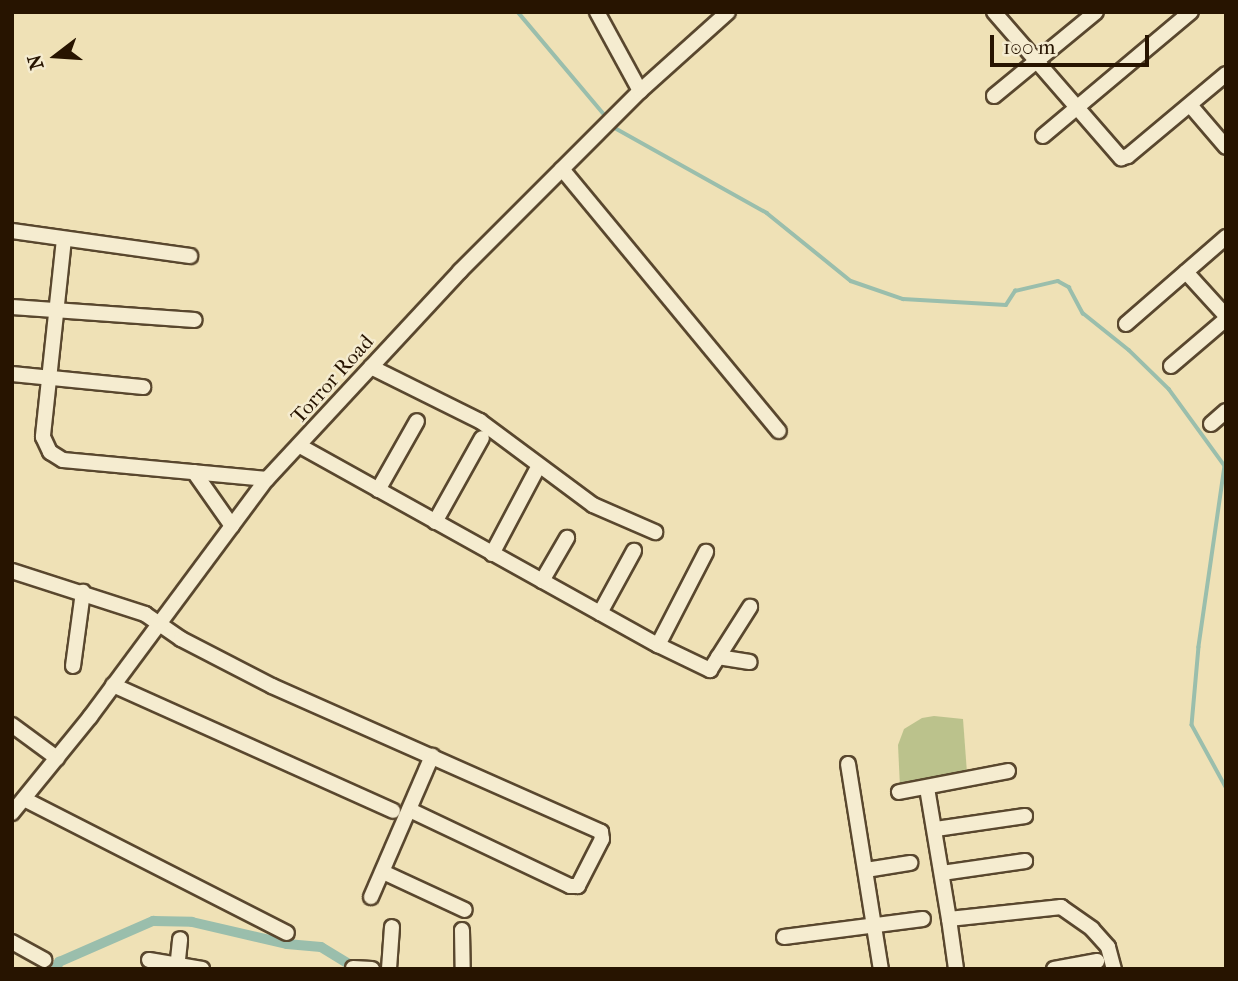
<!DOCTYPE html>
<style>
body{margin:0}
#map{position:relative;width:1238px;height:981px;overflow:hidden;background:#efe1b6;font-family:"IM FELL French Canon",serif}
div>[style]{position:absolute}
.green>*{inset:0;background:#bbc28c}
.stream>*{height:3.5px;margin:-1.75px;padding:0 1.75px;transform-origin:1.75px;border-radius:1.75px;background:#9abeac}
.canal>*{height:10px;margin:-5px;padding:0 5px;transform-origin:5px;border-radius:5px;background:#9abeac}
.roads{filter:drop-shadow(2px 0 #59472e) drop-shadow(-2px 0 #59472e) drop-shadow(0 2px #59472e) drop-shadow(0 -2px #59472e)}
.minor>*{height:14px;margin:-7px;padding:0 7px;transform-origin:7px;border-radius:7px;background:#f5ecd0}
span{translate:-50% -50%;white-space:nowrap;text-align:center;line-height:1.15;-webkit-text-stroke:5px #f5ecd0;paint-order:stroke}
.street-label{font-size:21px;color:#271400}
.frame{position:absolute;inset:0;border:14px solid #271400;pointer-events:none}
.north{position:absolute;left:21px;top:21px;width:70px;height:70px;-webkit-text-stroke:5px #f5ecd0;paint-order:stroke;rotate:253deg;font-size:19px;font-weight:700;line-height:28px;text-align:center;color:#271400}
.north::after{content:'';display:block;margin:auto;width:24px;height:32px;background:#271400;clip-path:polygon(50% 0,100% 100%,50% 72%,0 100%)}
.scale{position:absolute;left:990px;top:35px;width:159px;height:32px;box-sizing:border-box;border:4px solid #271400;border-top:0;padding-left:9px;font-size:21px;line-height:24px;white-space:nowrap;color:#271400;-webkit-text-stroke:5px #f5ecd0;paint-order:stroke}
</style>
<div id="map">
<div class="green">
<i style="clip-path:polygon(934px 716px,963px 719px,967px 773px,900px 787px,898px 745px,904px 729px,922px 718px)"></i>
</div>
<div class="stream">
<i style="left:518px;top:12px;width:133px;rotate:49.9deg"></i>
<i style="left:615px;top:128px;width:174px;rotate:29.2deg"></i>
<i style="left:767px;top:213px;width:108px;rotate:39deg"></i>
<i style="left:851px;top:281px;width:55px;rotate:19.1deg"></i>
<i style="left:903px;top:299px;width:103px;rotate:3.3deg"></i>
<i style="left:1006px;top:305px;width:17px;rotate:-57deg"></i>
<i style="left:1015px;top:291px;width:44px;rotate:-13.1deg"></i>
<i style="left:1058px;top:281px;width:13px;rotate:29deg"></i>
<i style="left:1069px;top:287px;width:30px;rotate:62deg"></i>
<i style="left:1083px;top:313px;width:59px;rotate:38.8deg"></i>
<i style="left:1129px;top:350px;width:56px;rotate:44.3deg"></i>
<i style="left:1169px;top:389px;width:95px;rotate:54deg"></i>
<i style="left:1225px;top:466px;width:183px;rotate:98.2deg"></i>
<i style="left:1199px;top:647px;width:78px;rotate:95.1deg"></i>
<i style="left:1192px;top:725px;width:71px;rotate:61.3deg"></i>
</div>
<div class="canal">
<i style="left:56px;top:969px;width:8px;rotate:-67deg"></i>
<i style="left:59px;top:962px;width:103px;rotate:-23.6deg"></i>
<i style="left:153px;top:921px;width:39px;rotate:1deg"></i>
<i style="left:192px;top:922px;width:98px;rotate:13deg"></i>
<i style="left:287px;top:944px;width:34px;rotate:5deg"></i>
<i style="left:321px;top:947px;width:42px;rotate:31.4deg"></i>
</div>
<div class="roads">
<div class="minor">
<i style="left:597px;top:12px;width:90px;rotate:61.4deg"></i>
<i style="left:994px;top:12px;width:194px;rotate:49deg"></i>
<i style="left:1121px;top:158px;width:7px;rotate:-16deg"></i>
<i style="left:1128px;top:156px;width:128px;rotate:-39.9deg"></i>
<i style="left:994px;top:96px;width:132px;rotate:-39.5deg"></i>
<i style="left:1190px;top:105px;width:55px;rotate:49.4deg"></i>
<i style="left:1043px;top:136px;width:193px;rotate:-40deg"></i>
<i style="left:562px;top:169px;width:340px;rotate:50.4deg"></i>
<i style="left:12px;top:231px;width:180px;rotate:8deg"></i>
<i style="left:64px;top:239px;width:199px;rotate:96.1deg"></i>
<i style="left:43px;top:437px;width:17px;rotate:65deg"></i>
<i style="left:50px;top:452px;width:15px;rotate:32deg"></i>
<i style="left:63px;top:460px;width:205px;rotate:5.3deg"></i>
<i style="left:1186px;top:272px;width:59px;rotate:47.7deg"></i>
<i style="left:12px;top:307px;width:183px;rotate:4.1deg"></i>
<i style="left:1126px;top:324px;width:133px;rotate:-41deg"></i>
<i style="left:1171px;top:366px;width:72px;rotate:-40.5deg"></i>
<i style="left:371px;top:367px;width:122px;rotate:26.4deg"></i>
<i style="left:480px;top:421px;width:141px;rotate:36.6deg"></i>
<i style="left:593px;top:505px;width:68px;rotate:23.5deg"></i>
<i style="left:12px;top:374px;width:132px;rotate:5.7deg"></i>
<i style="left:1211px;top:424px;width:20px;rotate:-41deg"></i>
<i style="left:300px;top:446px;width:410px;rotate:29.1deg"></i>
<i style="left:658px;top:645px;width:58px;rotate:25.7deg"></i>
<i style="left:710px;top:670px;width:75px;rotate:-57.6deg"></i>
<i style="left:194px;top:472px;width:66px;rotate:54.9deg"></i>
<i style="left:378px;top:490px;width:79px;rotate:-60.5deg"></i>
<i style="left:435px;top:522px;width:96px;rotate:-60.8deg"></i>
<i style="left:492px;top:554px;width:94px;rotate:-62.1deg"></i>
<i style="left:12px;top:571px;width:140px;rotate:17.9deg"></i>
<i style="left:145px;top:614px;width:44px;rotate:34.8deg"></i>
<i style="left:181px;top:639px;width:102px;rotate:27.3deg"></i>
<i style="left:272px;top:686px;width:360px;rotate:23.9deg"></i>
<i style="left:601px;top:832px;width:7px;rotate:82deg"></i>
<i style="left:602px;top:839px;width:53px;rotate:117.1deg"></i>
<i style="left:578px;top:886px;width:8px;rotate:180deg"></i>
<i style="left:570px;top:886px;width:177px;rotate:-154.6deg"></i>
<i style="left:542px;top:581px;width:50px;rotate:-59.8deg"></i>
<i style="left:600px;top:613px;width:71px;rotate:-61.3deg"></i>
<i style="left:658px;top:645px;width:105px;rotate:-62.7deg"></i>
<i style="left:718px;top:657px;width:32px;rotate:9deg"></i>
<i style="left:73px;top:666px;width:75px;rotate:-82.3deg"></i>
<i style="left:113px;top:685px;width:307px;rotate:24.2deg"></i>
<i style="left:12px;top:725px;width:56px;rotate:36.3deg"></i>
<i style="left:848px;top:764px;width:208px;rotate:80.9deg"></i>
<i style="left:927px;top:788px;width:133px;rotate:80.5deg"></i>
<i style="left:949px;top:919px;width:113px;rotate:-6.1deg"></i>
<i style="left:1061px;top:907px;width:38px;rotate:35deg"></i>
<i style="left:1092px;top:929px;width:24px;rotate:48deg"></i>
<i style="left:1108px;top:947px;width:23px;rotate:75deg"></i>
<i style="left:899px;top:792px;width:111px;rotate:-10.9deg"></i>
<i style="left:24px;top:799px;width:295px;rotate:27deg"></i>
<i style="left:12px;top:813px;width:124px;rotate:-50.9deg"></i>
<i style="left:90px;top:717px;width:297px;rotate:-53.4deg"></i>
<i style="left:267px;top:479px;width:284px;rotate:-47.1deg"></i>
<i style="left:460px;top:271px;width:255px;rotate:-45deg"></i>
<i style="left:640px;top:91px;width:118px;rotate:-41.9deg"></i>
<i style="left:936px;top:829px;width:90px;rotate:-8.3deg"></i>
<i style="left:866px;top:870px;width:45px;rotate:-9deg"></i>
<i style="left:383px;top:872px;width:90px;rotate:24.9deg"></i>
<i style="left:942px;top:873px;width:84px;rotate:-8.2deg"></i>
<i style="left:371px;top:897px;width:154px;rotate:-66.6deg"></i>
<i style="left:949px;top:919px;width:50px;rotate:82deg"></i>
<i style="left:462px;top:930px;width:39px;rotate:89deg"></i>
<i style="left:784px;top:937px;width:140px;rotate:-7.4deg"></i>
<i style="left:12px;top:942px;width:37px;rotate:29deg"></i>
<i style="left:149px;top:960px;width:54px;rotate:9.6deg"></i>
<i style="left:353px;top:968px;width:19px;rotate:3deg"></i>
<i style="left:177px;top:969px;width:30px;rotate:-84deg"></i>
<i style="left:389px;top:969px;width:42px;rotate:-85.9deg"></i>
<i style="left:1054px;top:969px;width:44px;rotate:-10.5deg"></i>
</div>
</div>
<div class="street-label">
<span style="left:332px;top:379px;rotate:-48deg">Torror Road</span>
</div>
<div class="frame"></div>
<div class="north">N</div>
<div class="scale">100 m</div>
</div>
